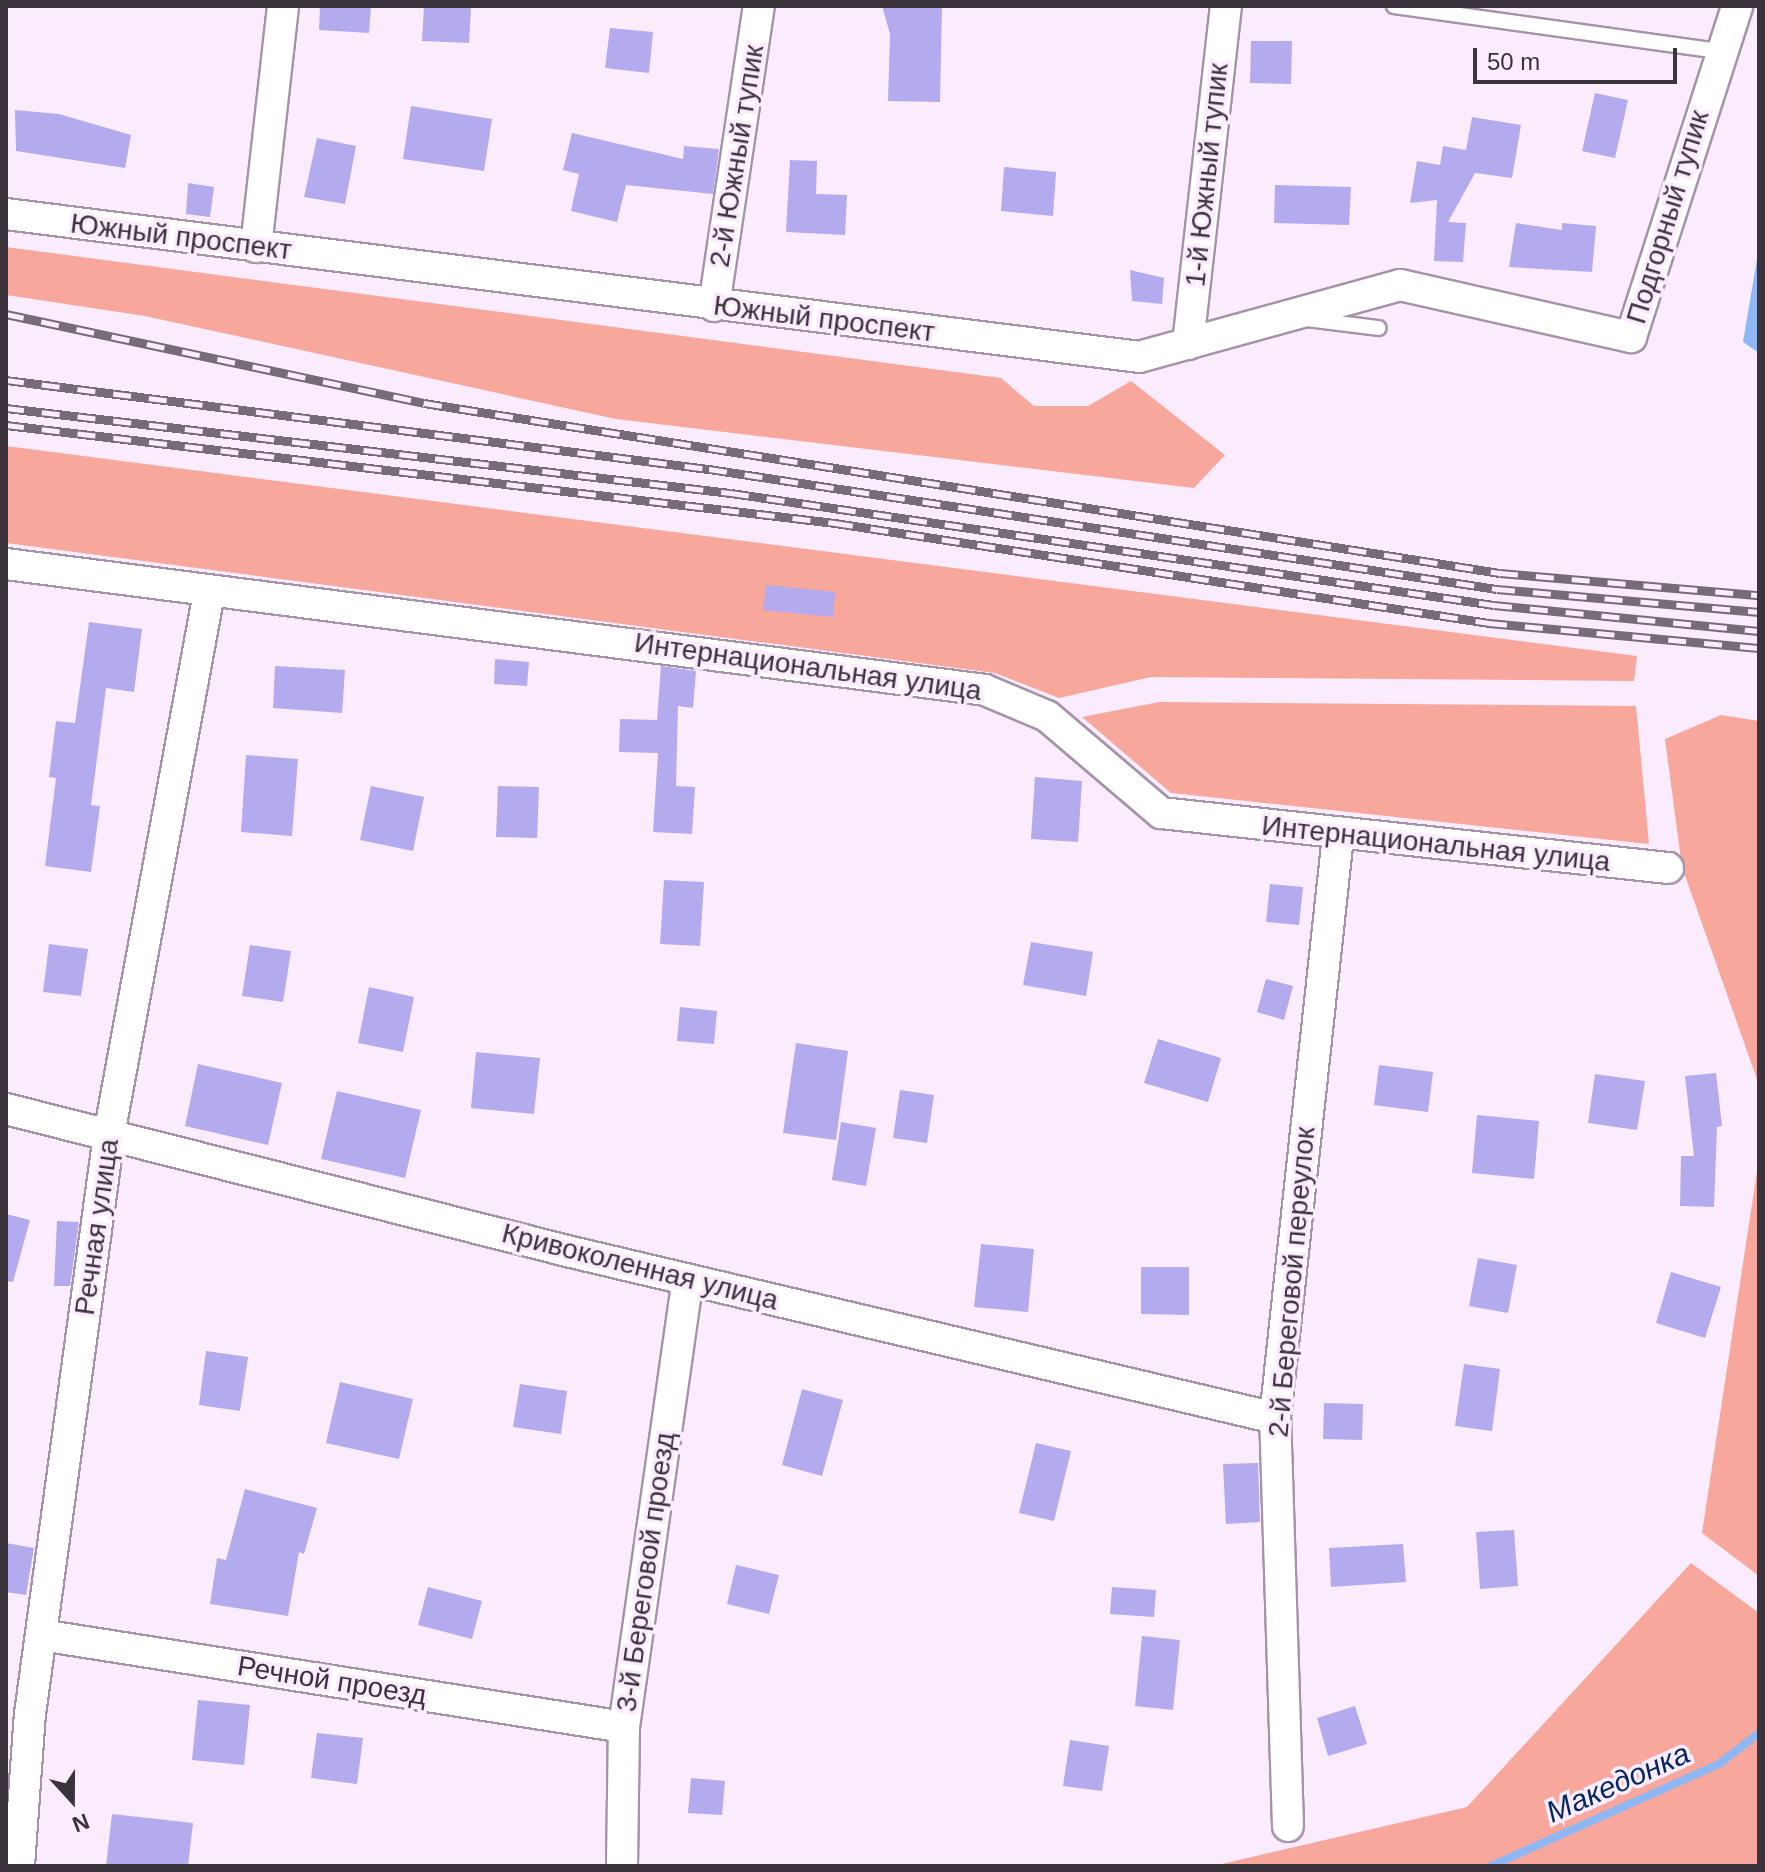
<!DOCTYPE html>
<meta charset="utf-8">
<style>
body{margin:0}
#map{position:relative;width:1765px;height:1872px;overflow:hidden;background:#fbecfd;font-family:Arial,sans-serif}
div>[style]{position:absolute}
.forest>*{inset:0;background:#f7a79b}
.water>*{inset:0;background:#8eb7f3}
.stream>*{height:8px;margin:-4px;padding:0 4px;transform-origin:4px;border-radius:4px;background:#8eb7f3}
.building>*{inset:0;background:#b4aaee}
.roads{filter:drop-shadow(2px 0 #a594a7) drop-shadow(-2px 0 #a594a7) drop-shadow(0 2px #a594a7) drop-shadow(0 -2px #a594a7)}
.lane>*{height:14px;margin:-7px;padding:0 7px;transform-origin:7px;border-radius:7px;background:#fff}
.street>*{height:30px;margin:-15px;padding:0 15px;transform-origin:15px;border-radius:15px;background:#fff}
.rail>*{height:9px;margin-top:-4.5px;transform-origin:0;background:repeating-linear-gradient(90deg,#fbecfd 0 18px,#766c77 0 36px);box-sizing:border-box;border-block:2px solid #766c77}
span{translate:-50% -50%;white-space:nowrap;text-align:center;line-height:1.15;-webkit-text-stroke:7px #fbecfd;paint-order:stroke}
.street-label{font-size:28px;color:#3a333b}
.water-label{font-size:30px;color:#04295e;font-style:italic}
.frame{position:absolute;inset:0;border:8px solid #3a333b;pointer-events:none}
.north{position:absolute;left:32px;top:1760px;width:80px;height:80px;-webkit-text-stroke:6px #fbecfd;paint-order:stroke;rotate:159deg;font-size:22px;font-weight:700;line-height:32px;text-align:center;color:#3a333b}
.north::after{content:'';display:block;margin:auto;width:28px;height:36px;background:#3a333b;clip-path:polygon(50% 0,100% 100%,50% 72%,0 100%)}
.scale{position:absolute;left:1473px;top:48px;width:204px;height:36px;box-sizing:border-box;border:4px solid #3a333b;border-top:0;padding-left:10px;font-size:24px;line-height:28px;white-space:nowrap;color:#3a333b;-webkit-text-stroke:6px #fbecfd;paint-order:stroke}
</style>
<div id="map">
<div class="forest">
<i style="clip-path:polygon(6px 247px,1001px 378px,1034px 406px,1088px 406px,1131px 381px,1225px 455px,1194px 488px,616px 419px,145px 316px,6px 295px)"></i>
<i style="clip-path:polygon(6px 446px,1637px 656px,1634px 681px,1151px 677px,1059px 698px,995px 673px,6px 543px)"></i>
<i style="clip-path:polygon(1159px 702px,1636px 706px,1649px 844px,1171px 793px,1082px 717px)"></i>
<i style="clip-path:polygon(1721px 715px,1759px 721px,1759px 1085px,1682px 867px,1665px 739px)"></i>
<i style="clip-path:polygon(1759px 1158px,1759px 1576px,1702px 1533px)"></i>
<i style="clip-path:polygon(1691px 1563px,1759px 1613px,1759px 1866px,1213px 1866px,1467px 1807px)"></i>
</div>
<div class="water">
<i style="clip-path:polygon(1759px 247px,1759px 353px,1743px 342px)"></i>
</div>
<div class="stream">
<i style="left:1491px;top:1866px;width:250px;rotate:-24.1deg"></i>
<i style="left:1719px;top:1764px;width:51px;rotate:-37.8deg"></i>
</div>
<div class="building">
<i style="clip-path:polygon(320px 6px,371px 6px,369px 33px,319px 30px)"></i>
<i style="clip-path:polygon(424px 6px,471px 8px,469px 43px,422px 41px)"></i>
<i style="clip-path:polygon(882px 6px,942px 6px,940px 102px,888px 101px,890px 34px)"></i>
<i style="clip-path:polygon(610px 28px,653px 32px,649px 73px,605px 68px)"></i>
<i style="clip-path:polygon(1251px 41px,1292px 41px,1291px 84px,1250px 83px)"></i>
<i style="clip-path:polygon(1595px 93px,1628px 100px,1615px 158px,1582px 151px)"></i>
<i style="clip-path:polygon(411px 106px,492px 119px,484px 171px,403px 159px)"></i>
<i style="clip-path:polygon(15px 110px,59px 114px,131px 135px,125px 168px,16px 151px)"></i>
<i style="clip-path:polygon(1472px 117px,1521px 125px,1512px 178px,1475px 173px,1448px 222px,1466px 223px,1463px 262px,1434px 261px,1437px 200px,1410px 203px,1417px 161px,1440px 165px,1443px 146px,1466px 150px)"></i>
<i style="clip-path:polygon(572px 133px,683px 159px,684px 146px,719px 149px,713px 194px,626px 185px,617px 222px,571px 211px,579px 174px,563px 170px)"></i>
<i style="clip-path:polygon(317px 138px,356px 146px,345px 204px,304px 197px)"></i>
<i style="clip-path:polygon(790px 160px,817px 161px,816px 194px,847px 195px,845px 235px,786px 232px)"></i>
<i style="clip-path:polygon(1004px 167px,1056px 172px,1053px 216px,1001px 211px)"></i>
<i style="clip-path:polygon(188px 183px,214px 187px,210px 217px,186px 214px)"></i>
<i style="clip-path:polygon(1275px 185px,1351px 187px,1349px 225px,1274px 223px)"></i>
<i style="clip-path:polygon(1516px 223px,1562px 230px,1562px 223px,1596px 226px,1592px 272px,1509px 267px)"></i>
<i style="clip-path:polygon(1130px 270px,1164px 278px,1162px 304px,1132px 301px)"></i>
<i style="clip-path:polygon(766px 585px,835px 592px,833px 617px,763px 610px)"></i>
<i style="clip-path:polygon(89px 622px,142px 629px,134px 692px,106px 688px,91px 805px,100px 806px,91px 872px,45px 866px,56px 778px,49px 777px,56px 721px,75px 723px)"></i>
<i style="clip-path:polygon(495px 659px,529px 662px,527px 686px,494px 684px)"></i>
<i style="clip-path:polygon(275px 666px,345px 670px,342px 713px,273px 708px)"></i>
<i style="clip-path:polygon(661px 666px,696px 671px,693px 708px,678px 706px,676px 786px,695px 787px,692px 834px,653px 832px,658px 753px,619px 752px,620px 719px,657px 720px)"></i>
<i style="clip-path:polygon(246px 755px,298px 759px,292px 836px,241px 832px)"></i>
<i style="clip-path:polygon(1035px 777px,1082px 781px,1078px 842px,1031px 839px)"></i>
<i style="clip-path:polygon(371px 786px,424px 797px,413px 851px,360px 840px)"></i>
<i style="clip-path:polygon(498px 786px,539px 787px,537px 838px,496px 837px)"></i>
<i style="clip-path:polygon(664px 880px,704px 882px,700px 946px,660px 944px)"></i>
<i style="clip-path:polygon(1270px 884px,1303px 887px,1299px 925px,1266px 922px)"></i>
<i style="clip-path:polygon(1031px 942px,1093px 952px,1086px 996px,1023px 985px)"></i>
<i style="clip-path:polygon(49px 944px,88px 949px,81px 996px,43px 992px)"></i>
<i style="clip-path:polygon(250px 945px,291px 951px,283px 1002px,242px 996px)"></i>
<i style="clip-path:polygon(1266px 979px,1293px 986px,1284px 1020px,1257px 1012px)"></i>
<i style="clip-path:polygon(369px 987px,414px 997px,403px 1052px,358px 1043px)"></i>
<i style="clip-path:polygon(680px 1007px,717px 1011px,714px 1044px,677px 1041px)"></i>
<i style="clip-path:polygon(1158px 1039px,1221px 1058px,1208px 1102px,1144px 1083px)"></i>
<i style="clip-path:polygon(796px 1043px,848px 1051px,836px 1140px,783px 1133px)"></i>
<i style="clip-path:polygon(476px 1052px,540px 1058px,534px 1114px,471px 1108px)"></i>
<i style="clip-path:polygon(198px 1064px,282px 1083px,268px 1145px,185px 1126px)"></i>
<i style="clip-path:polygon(1379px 1065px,1433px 1072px,1428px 1112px,1374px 1105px)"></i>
<i style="clip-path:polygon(1716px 1073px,1722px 1126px,1717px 1127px,1714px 1207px,1680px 1206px,1681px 1156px,1694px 1156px,1685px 1076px)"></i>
<i style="clip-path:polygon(1595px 1074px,1645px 1081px,1637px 1130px,1588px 1123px)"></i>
<i style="clip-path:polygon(900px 1090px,934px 1095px,927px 1143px,893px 1138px)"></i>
<i style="clip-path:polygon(337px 1091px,421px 1110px,405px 1178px,321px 1159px)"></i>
<i style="clip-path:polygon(1477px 1115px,1539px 1121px,1534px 1179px,1472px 1173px)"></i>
<i style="clip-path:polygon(841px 1122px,876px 1128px,866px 1186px,832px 1180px)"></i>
<i style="clip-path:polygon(6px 1214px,30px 1220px,13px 1282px,6px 1281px)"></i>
<i style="clip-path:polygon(57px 1221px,79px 1222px,70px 1286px,54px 1286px)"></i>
<i style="clip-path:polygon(981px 1244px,1034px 1249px,1028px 1312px,974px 1307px)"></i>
<i style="clip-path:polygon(1478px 1258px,1517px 1265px,1508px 1313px,1469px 1306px)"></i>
<i style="clip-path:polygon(1141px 1267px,1189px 1267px,1189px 1315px,1141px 1314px)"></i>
<i style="clip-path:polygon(1671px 1272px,1721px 1287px,1705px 1338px,1656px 1323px)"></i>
<i style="clip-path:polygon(206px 1351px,248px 1357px,240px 1411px,199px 1405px)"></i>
<i style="clip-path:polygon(1464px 1364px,1500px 1369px,1492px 1431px,1455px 1426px)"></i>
<i style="clip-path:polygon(340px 1382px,413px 1399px,399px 1459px,326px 1443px)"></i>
<i style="clip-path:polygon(520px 1384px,567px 1391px,561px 1434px,513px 1427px)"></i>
<i style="clip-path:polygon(802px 1389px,843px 1400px,822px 1476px,782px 1465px)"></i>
<i style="clip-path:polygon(1324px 1403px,1363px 1404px,1362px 1440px,1323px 1439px)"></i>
<i style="clip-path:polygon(1036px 1443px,1071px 1451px,1054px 1521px,1019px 1513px)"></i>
<i style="clip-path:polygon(1258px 1463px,1260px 1522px,1226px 1524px,1223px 1464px)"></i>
<i style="clip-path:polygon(245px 1489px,317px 1508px,304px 1554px,299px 1552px,288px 1616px,210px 1604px,217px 1558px,226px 1560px)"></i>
<i style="clip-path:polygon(1514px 1530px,1518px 1586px,1480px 1589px,1476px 1532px)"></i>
<i style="clip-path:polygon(6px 1543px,34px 1548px,26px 1595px,6px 1592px)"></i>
<i style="clip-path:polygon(1403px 1544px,1406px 1582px,1331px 1587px,1329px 1548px)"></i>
<i style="clip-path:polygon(736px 1565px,779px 1575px,769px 1614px,727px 1604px)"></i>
<i style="clip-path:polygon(428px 1587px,482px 1601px,472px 1639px,418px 1625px)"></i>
<i style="clip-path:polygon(1112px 1587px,1156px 1590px,1154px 1617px,1110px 1614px)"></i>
<i style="clip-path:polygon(1142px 1636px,1180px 1640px,1173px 1710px,1135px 1706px)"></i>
<i style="clip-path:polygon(198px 1700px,250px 1705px,244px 1765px,192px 1760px)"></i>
<i style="clip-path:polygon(1355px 1706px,1367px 1744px,1328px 1756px,1317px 1718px)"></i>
<i style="clip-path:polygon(317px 1733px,363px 1738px,357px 1784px,311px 1778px)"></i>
<i style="clip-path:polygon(1070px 1740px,1109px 1746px,1102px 1791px,1063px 1786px)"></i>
<i style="clip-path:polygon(691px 1778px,725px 1781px,722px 1815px,688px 1813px)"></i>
<i style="clip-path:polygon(112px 1814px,193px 1823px,188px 1866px,106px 1866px)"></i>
</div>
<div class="roads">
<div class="lane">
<i style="left:1394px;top:6px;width:328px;rotate:7.9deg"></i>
<i style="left:1306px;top:319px;width:73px;rotate:7.1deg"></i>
</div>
<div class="street">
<i style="left:6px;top:214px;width:1142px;rotate:7.19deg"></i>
<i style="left:1139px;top:357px;width:271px;rotate:-15.4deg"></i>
<i style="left:1400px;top:285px;width:237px;rotate:12.7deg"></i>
<i style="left:1631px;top:337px;width:348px;rotate:-72.2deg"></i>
<i style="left:256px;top:247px;width:243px;rotate:-83.6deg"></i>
<i style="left:714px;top:306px;width:303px;rotate:-81.5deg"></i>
<i style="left:1188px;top:344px;width:340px;rotate:-83.6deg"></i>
<i style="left:6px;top:564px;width:987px;rotate:7.33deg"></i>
<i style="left:985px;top:690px;width:67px;rotate:22.8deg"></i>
<i style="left:1047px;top:716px;width:150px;rotate:40.4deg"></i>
<i style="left:1161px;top:813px;width:510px;rotate:6.19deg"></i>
<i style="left:6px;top:1109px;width:579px;rotate:14.2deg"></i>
<i style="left:567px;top:1251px;width:727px;rotate:13.27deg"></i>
<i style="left:41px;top:1635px;width:590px;rotate:8.97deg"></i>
<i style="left:1288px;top:1826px;width:408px;rotate:-91.8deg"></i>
<i style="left:1275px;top:1418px;width:585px;rotate:-83.82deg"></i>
<i style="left:19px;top:1866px;width:152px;rotate:-85.9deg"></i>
<i style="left:30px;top:1714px;width:584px;rotate:-82.23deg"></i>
<i style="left:109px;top:1135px;width:551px;rotate:-79.55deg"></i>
<i style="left:622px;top:1866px;width:139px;rotate:-89.2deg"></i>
<i style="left:624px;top:1727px;width:452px;rotate:-81.9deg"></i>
</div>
</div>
<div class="rail">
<i style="left:6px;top:314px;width:427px;rotate:12deg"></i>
<i style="left:424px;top:403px;width:1089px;rotate:8.98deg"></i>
<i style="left:1500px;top:573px;width:260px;rotate:4.9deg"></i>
<i style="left:6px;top:380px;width:709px;rotate:7.22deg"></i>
<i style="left:709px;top:469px;width:797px;rotate:8.66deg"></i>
<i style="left:1497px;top:589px;width:263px;rotate:5deg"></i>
<i style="left:6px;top:408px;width:730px;rotate:6.69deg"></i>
<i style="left:731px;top:493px;width:771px;rotate:8.35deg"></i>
<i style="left:1494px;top:605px;width:266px;rotate:5.6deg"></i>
<i style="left:6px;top:425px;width:835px;rotate:6.74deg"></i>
<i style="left:835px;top:523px;width:662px;rotate:8.69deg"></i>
<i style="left:1489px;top:623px;width:271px;rotate:5.3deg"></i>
</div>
<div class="street-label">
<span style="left:737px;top:156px;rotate:-81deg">2-й Южный тупик</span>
<span style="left:1207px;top:175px;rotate:-84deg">1-й Южный тупик</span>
<span style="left:1668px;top:217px;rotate:-73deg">Подгорный тупик</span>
<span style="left:181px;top:237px;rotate:7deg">Южный проспект</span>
<span style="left:824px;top:319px;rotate:7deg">Южный проспект</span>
<span style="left:808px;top:667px;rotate:8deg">Интернациональная улица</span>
<span style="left:1436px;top:844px;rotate:6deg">Интернациональная улица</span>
<span style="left:97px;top:1227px;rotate:-82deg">Речная улица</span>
<span style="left:640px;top:1267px;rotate:14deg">Кривоколенная улица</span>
<span style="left:1292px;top:1282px;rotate:-85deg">2-й Береговой переулок</span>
<span style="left:646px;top:1572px;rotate:-82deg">3-й Береговой проезд</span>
<span style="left:332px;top:1681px;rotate:9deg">Речной проезд</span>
</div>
<div class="water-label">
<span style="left:1618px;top:1783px;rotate:-24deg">Македонка</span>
</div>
<div class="frame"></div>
<div class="north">N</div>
<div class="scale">50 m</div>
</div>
